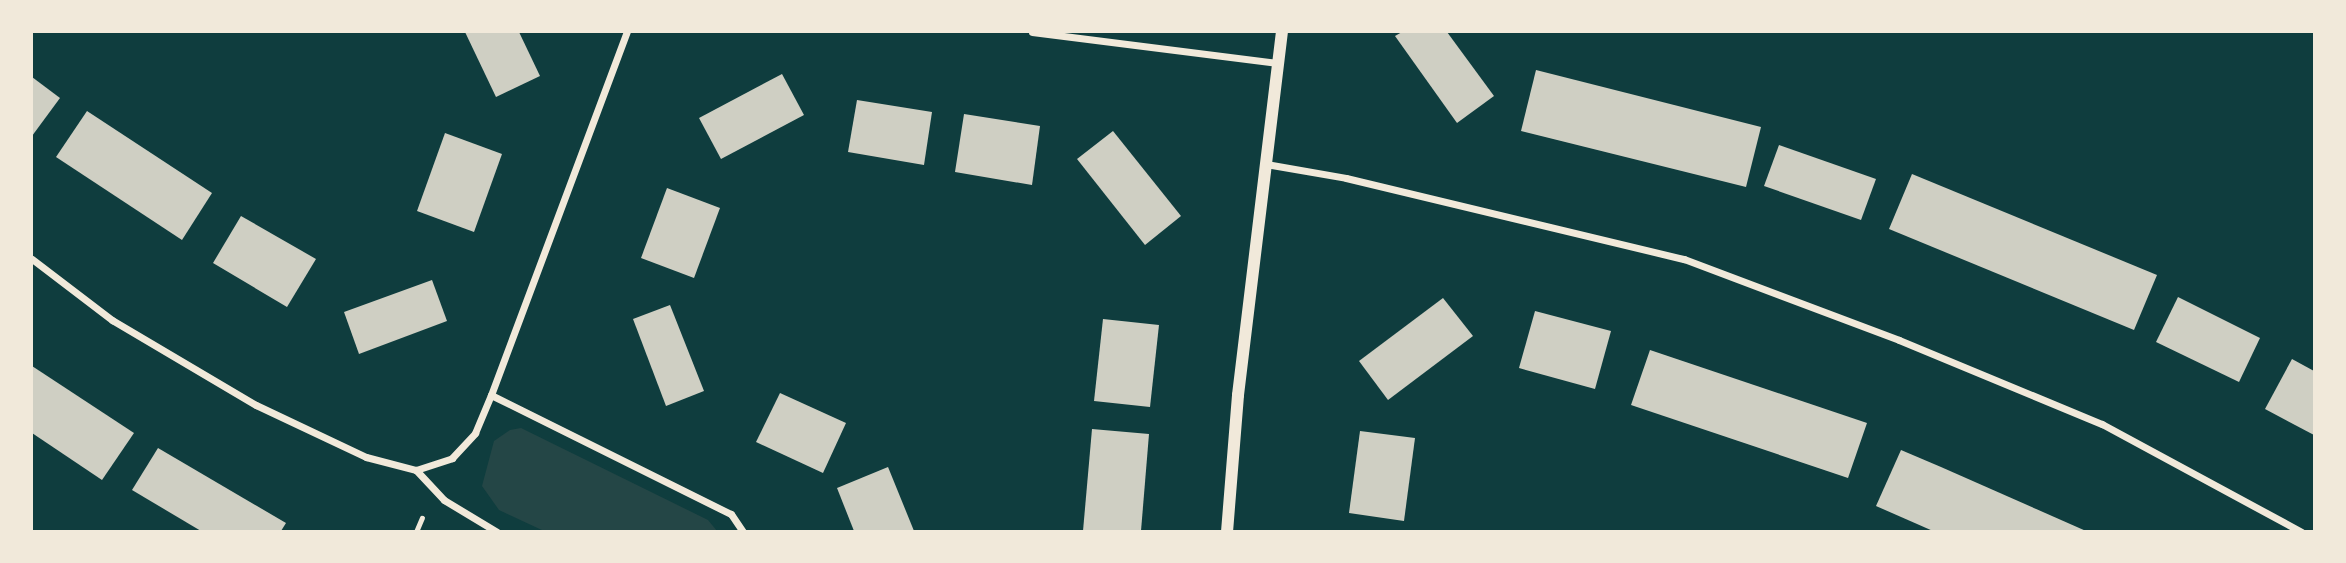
<!DOCTYPE html>
<style>
body{margin:0}
#map{position:relative;width:2346px;height:563px;overflow:hidden;background:#0f3d3e;font-family:Ubuntu,sans-serif}
div>[style]{position:absolute}
.green>*{inset:0;background:#244646}
.building>*{inset:0;background:#cfcfc3}
.path>*{height:4.5px;margin:-2.25px;padding:0 2.25px;transform-origin:2.25px;border-radius:2.25px;background:#f1e9da}
.minor>*{height:7px;margin:-3.5px;padding:0 3.5px;transform-origin:3.5px;border-radius:3.5px;background:#f1e9da}
.tertiary>*{height:12px;margin:-6px;padding:0 6px;transform-origin:6px;border-radius:6px;background:#f1e9da}
span{translate:-50% -50%;white-space:nowrap;text-align:center;line-height:1.15;-webkit-text-stroke:5px #f1e9da;paint-order:stroke}
.frame{position:absolute;inset:0;border:33px solid #f1e9da;pointer-events:none}
</style>
<div id="map">
<div class="green">
<i style="clip-path:polygon(521px 428px,708px 520px,717px 531px,544px 531px,499px 510px,482px 486px,494px 441px,510px 430px)"></i>
</div>
<div class="building">
<i style="clip-path:polygon(465px 32px,519px 32px,540px 76px,496px 97px)"></i>
<i style="clip-path:polygon(1402px 32px,1447px 32px,1494px 96px,1457px 123px,1395px 36px)"></i>
<i style="clip-path:polygon(1536px 70px,1761px 127px,1746px 187px,1521px 131px)"></i>
<i style="clip-path:polygon(782px 74px,804px 115px,721px 159px,699px 118px)"></i>
<i style="clip-path:polygon(32px 77px,60px 98px,32px 136px)"></i>
<i style="clip-path:polygon(857px 100px,932px 112px,924px 165px,848px 152px)"></i>
<i style="clip-path:polygon(87px 111px,212px 193px,182px 240px,56px 157px)"></i>
<i style="clip-path:polygon(964px 114px,1040px 126px,1032px 185px,955px 172px)"></i>
<i style="clip-path:polygon(1113px 131px,1181px 216px,1145px 245px,1077px 159px)"></i>
<i style="clip-path:polygon(445px 133px,502px 154px,474px 232px,417px 211px)"></i>
<i style="clip-path:polygon(1779px 145px,1876px 179px,1861px 220px,1764px 186px)"></i>
<i style="clip-path:polygon(1912px 174px,2157px 275px,2134px 330px,1889px 229px)"></i>
<i style="clip-path:polygon(667px 188px,720px 208px,694px 278px,641px 258px)"></i>
<i style="clip-path:polygon(241px 216px,316px 259px,287px 307px,213px 263px)"></i>
<i style="clip-path:polygon(432px 280px,447px 321px,359px 354px,344px 312px)"></i>
<i style="clip-path:polygon(2178px 297px,2260px 338px,2239px 382px,2156px 342px)"></i>
<i style="clip-path:polygon(1443px 298px,1473px 336px,1388px 400px,1359px 361px)"></i>
<i style="clip-path:polygon(670px 305px,704px 391px,666px 406px,633px 319px)"></i>
<i style="clip-path:polygon(1535px 311px,1611px 331px,1595px 389px,1519px 368px)"></i>
<i style="clip-path:polygon(1103px 319px,1159px 325px,1150px 407px,1094px 401px)"></i>
<i style="clip-path:polygon(1650px 350px,1867px 423px,1848px 478px,1631px 405px)"></i>
<i style="clip-path:polygon(2292px 359px,2314px 371px,2314px 435px,2265px 409px)"></i>
<i style="clip-path:polygon(32px 366px,134px 433px,102px 480px,32px 433px)"></i>
<i style="clip-path:polygon(780px 393px,846px 423px,823px 473px,756px 442px)"></i>
<i style="clip-path:polygon(1092px 429px,1149px 434px,1141px 531px,1083px 531px)"></i>
<i style="clip-path:polygon(1360px 431px,1415px 438px,1404px 521px,1349px 513px)"></i>
<i style="clip-path:polygon(158px 448px,286px 523px,281px 531px,201px 531px,132px 490px)"></i>
<i style="clip-path:polygon(1901px 450px,1941px 467px,2086px 531px,1933px 531px,1876px 506px)"></i>
<i style="clip-path:polygon(888px 467px,914px 531px,854px 531px,837px 488px)"></i>
</div>
<div class="path">
<i style="left:416px;top:532px;width:15px;rotate:-67deg"></i>
</div>
<div class="minor">
<i style="left:1032px;top:32px;width:246px;rotate:7.2deg"></i>
<i style="left:1266px;top:164px;width:81px;rotate:9.9deg"></i>
<i style="left:1346px;top:178px;width:348px;rotate:13.5deg"></i>
<i style="left:1684px;top:259px;width:230px;rotate:20.6deg"></i>
<i style="left:1899px;top:340px;width:220px;rotate:22.5deg"></i>
<i style="left:2102px;top:424px;width:227px;rotate:28.4deg"></i>
<i style="left:32px;top:259px;width:101px;rotate:37.3deg"></i>
<i style="left:112px;top:320px;width:167px;rotate:30.6deg"></i>
<i style="left:256px;top:405px;width:122px;rotate:25.3deg"></i>
<i style="left:366px;top:457px;width:52px;rotate:14.6deg"></i>
<i style="left:416px;top:470px;width:38px;rotate:-18deg"></i>
<i style="left:452px;top:458px;width:34px;rotate:-47deg"></i>
<i style="left:475px;top:433px;width:41px;rotate:-67.2deg"></i>
<i style="left:491px;top:395px;width:388px;rotate:-69.5deg"></i>
<i style="left:491px;top:395px;width:268px;rotate:26.4deg"></i>
<i style="left:731px;top:514px;width:22px;rotate:56deg"></i>
<i style="left:416px;top:470px;width:41px;rotate:47deg"></i>
<i style="left:444px;top:500px;width:62px;rotate:31.1deg"></i>
</div>
<div class="tertiary">
<i style="left:1227px;top:532px;width:137px;rotate:-85.4deg"></i>
<i style="left:1238px;top:395px;width:366px;rotate:-83.1deg"></i>
</div>
<div class="frame"></div>
</div>
